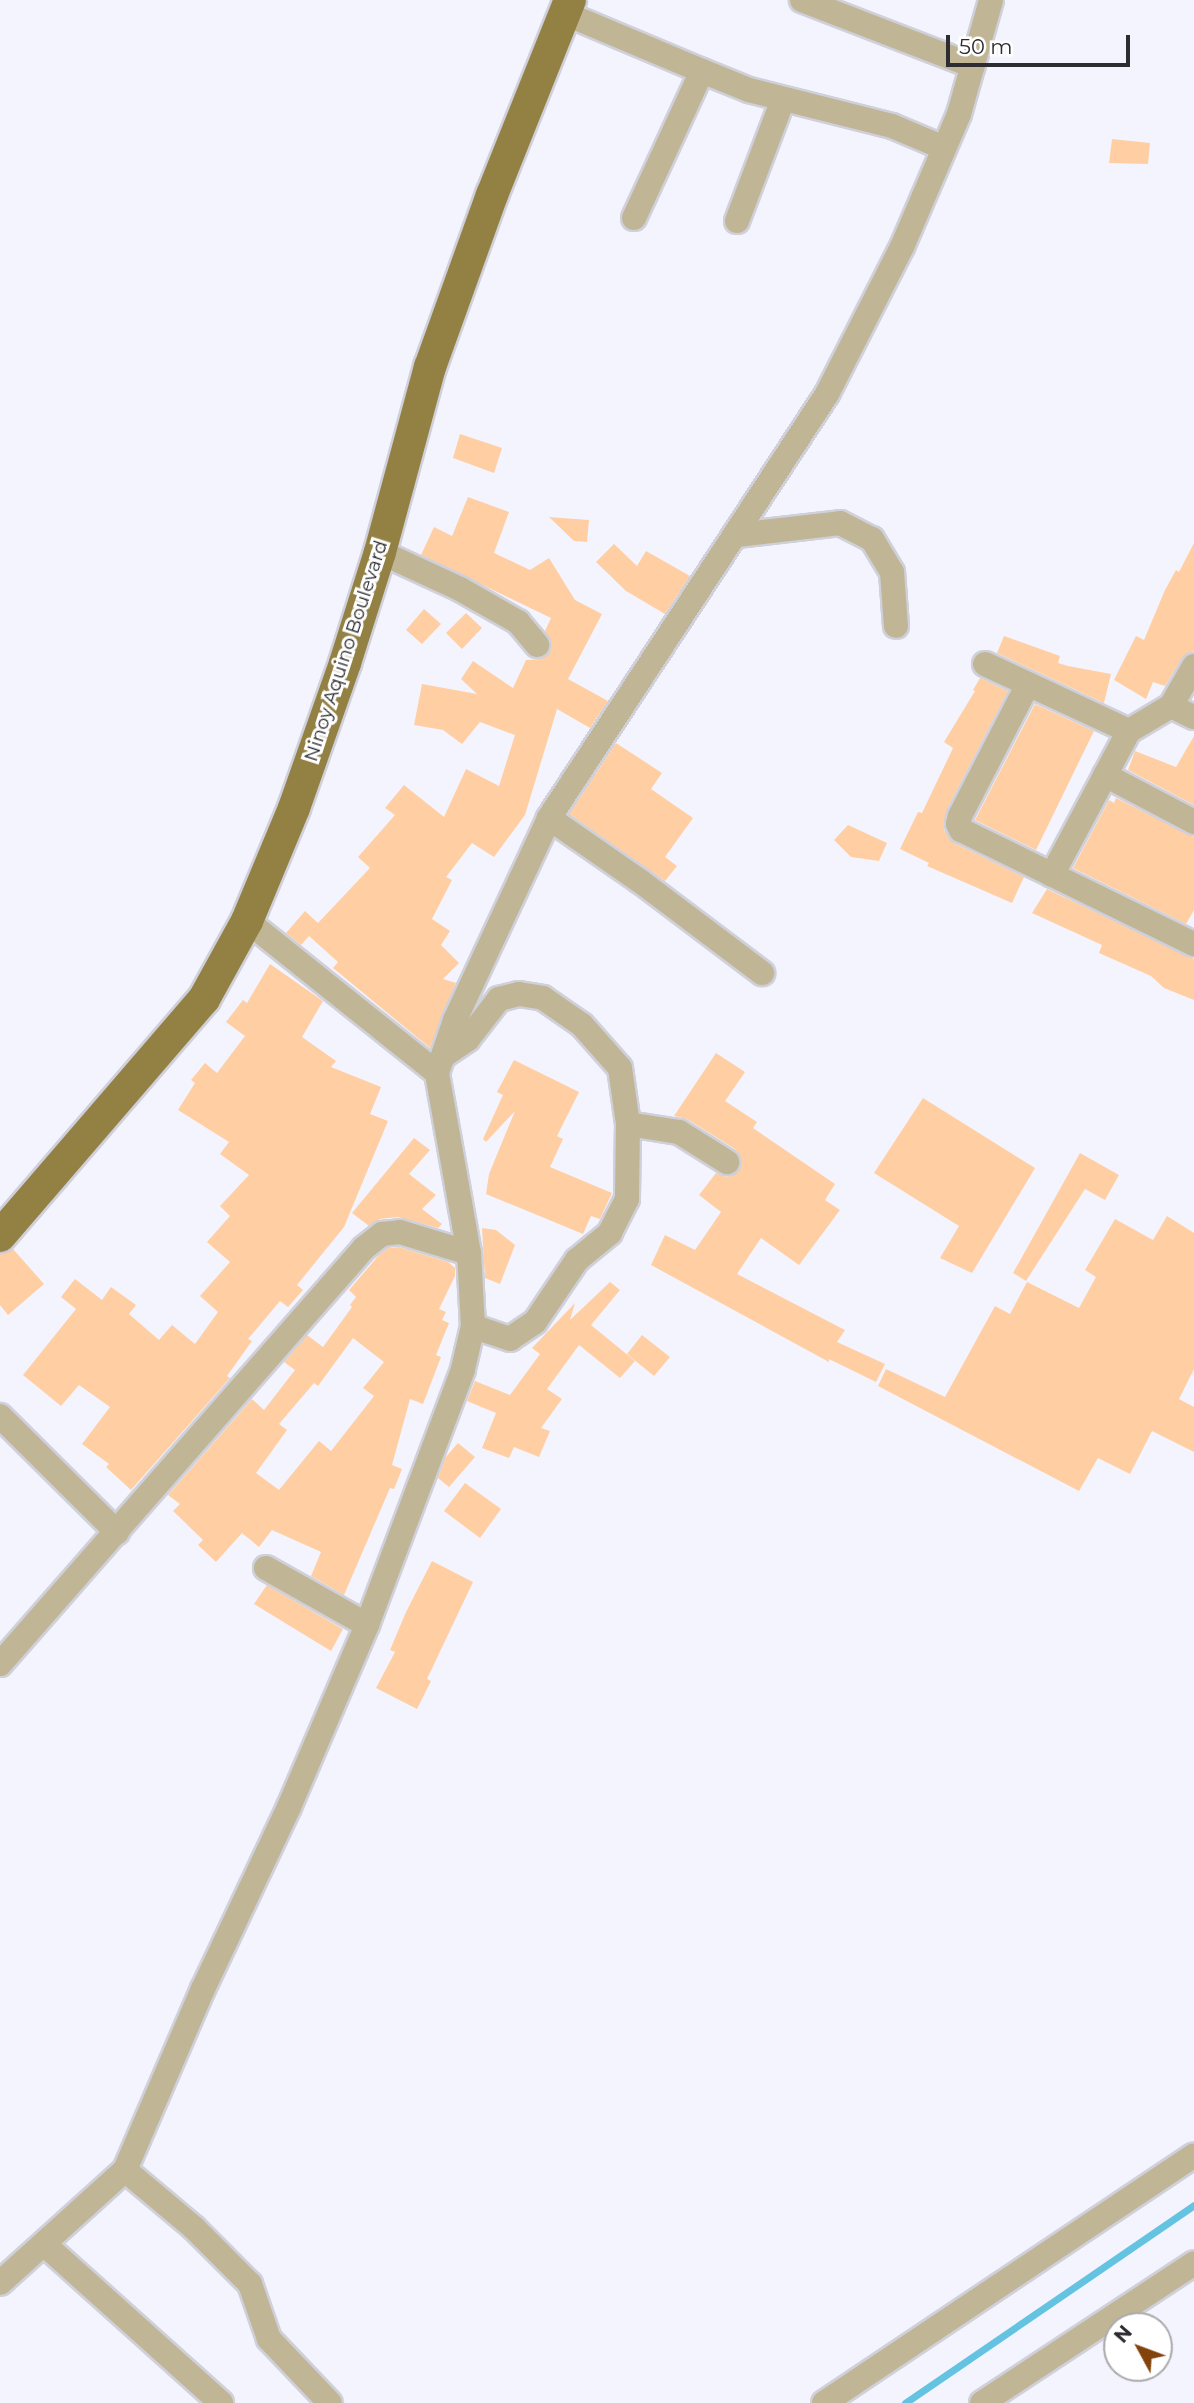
<!DOCTYPE html>
<style>
body{margin:0}
#map{position:relative;width:1194px;height:2403px;overflow:hidden;background:#f4f4ff;font-family:Montserrat,sans-serif}
div>[style]{position:absolute}
.stream>*{height:7px;margin:-3.5px;padding:0 3.5px;transform-origin:3.5px;border-radius:3.5px;background:#63c3e0}
.building>*{inset:0;background:#ffcfa3}
.roads{filter:drop-shadow(2px 0 #d0d0da) drop-shadow(-2px 0 #d0d0da) drop-shadow(0 2px #d0d0da) drop-shadow(0 -2px #d0d0da)}
.minor>*{height:24px;margin:-12px;padding:0 12px;transform-origin:12px;border-radius:12px;background:#c0b696}
.major>*{height:32px;margin:-16px;padding:0 16px;transform-origin:16px;border-radius:16px;background:#938043}
span{translate:-50% -50%;white-space:nowrap;text-align:center;line-height:1.15;-webkit-text-stroke:6px #fff;paint-order:stroke}
.street-label{font-size:19px;color:#2d2d31}
.north{position:absolute;left:1103px;top:2312px;width:70px;height:70px;box-sizing:border-box;background:#fff;border:2px solid #ababad;border-radius:50%;rotate:311deg;font-size:19px;font-weight:700;line-height:28px;text-align:center;color:#2d2d31}
.north::after{content:'';display:block;margin:auto;width:24px;height:32px;background:#83430c;clip-path:polygon(50% 0,100% 100%,50% 72%,0 100%)}
.scale{position:absolute;left:946px;top:35px;width:184px;height:32px;box-sizing:border-box;border:4px solid #2d2d31;border-top:0;padding-left:9px;font-size:21px;line-height:24px;white-space:nowrap;color:#2d2d31;-webkit-text-stroke:5px #fff;paint-order:stroke}
</style>
<div id="map">
<div class="stream">
<i style="left:905px;top:2403px;width:350px;rotate:-34.4deg"></i>
</div>
<div class="building">
<i style="clip-path:polygon(1112px 139px,1150px 143px,1148px 164px,1109px 163px)"></i>
<i style="clip-path:polygon(460px 434px,502px 448px,494px 473px,453px 458px)"></i>
<i style="clip-path:polygon(468px 497px,509px 512px,494px 553px,530px 570px,549px 558px,575px 600px,602px 614px,568px 679px,608px 701px,590px 728px,557px 709px,525px 815px,494px 857px,472px 843px,446px 877px,452px 880px,432px 919px,450px 931px,441px 945px,459px 963px,443px 979px,456px 983px,430px 1048px,333px 968px,338px 962px,309px 936px,301px 945px,286px 933px,305px 911px,318px 923px,370px 868px,358px 857px,395px 815px,385px 808px,404px 785px,444px 817px,466px 769px,499px 786px,515px 735px,480px 722px,462px 744px,443px 730px,414px 725px,422px 684px,477px 694px,461px 679px,473px 661px,513px 688px,526px 660px,540px 659px,551px 650px,551px 642px,545px 631px,551px 618px,421px 555px,434px 527px,452px 536px)"></i>
<i style="clip-path:polygon(549px 517px,589px 520px,587px 542px,574px 541px)"></i>
<i style="clip-path:polygon(1194px 543px,1194px 651px,1182px 658px,1165px 686px,1153px 682px,1146px 699px,1114px 680px,1136px 636px,1144px 640px,1165px 590px,1176px 570px,1179px 572px)"></i>
<i style="clip-path:polygon(614px 544px,637px 566px,646px 551px,690px 576px,665px 614px,626px 591px,596px 562px)"></i>
<i style="clip-path:polygon(424px 609px,441px 624px,422px 644px,406px 630px)"></i>
<i style="clip-path:polygon(466px 613px,482px 628px,462px 649px,446px 633px)"></i>
<i style="clip-path:polygon(1004px 636px,1060px 656px,1058px 663px,1068px 666px,1111px 674px,1104px 703px,997px 653px)"></i>
<i style="clip-path:polygon(980px 678px,1008px 691px,947px 809px,944px 830px,954px 843px,1024px 877px,1012px 903px,927px 866px,929px 863px,900px 849px,918px 812px,922px 813px,953px 748px,944px 742px,975px 691px,973px 690px)"></i>
<i style="clip-path:polygon(1035px 704px,1094px 731px,1036px 850px,975px 820px)"></i>
<i style="clip-path:polygon(1194px 736px,1194px 805px,1128px 770px,1135px 751px,1176px 767px)"></i>
<i style="clip-path:polygon(616px 743px,662px 773px,651px 789px,693px 818px,665px 857px,677px 866px,665px 881px,569px 814px)"></i>
<i style="clip-path:polygon(1116px 798px,1194px 837px,1194px 910px,1186px 924px,1073px 868px,1109px 800px,1114px 803px)"></i>
<i style="clip-path:polygon(848px 825px,887px 843px,879px 861px,851px 857px,834px 840px)"></i>
<i style="clip-path:polygon(1047px 889px,1194px 959px,1194px 1000px,1164px 988px,1151px 976px,1099px 953px,1102px 945px,1032px 913px)"></i>
<i style="clip-path:polygon(270px 964px,323px 1001px,302px 1037px,336px 1061px,331px 1067px,381px 1087px,370px 1114px,388px 1121px,344px 1227px,297px 1285px,303px 1290px,288px 1307px,280px 1301px,248px 1339px,252px 1341px,227px 1376px,230px 1378px,131px 1490px,106px 1467px,109px 1464px,82px 1444px,110px 1407px,79px 1385px,61px 1406px,23px 1375px,76px 1309px,61px 1297px,75px 1279px,102px 1300px,111px 1287px,136px 1305px,129px 1314px,159px 1340px,172px 1325px,195px 1344px,218px 1312px,200px 1296px,230px 1262px,207px 1242px,230px 1216px,220px 1206px,249px 1175px,220px 1154px,229px 1142px,178px 1110px,195px 1083px,191px 1080px,205px 1063px,217px 1073px,245px 1036px,226px 1022px,243px 1000px,247px 1003px)"></i>
<i style="clip-path:polygon(716px 1053px,745px 1072px,725px 1101px,757px 1122px,753px 1128px,835px 1184px,825px 1200px,840px 1210px,799px 1265px,761px 1238px,737px 1274px,845px 1330px,837px 1342px,885px 1364px,876px 1382px,829px 1359px,829px 1362px,651px 1265px,665px 1235px,695px 1250px,721px 1212px,699px 1195px,716px 1173px,727px 1177px,740px 1169px,740px 1156px,735px 1149px,687px 1119px,674px 1116px)"></i>
<i style="clip-path:polygon(514px 1060px,579px 1092px,557px 1136px,563px 1139px,550px 1167px,612px 1193px,600px 1219px,591px 1216px,583px 1234px,486px 1194px,489px 1174px,515px 1111px,486px 1142px,483px 1139px,503px 1095px,497px 1092px)"></i>
<i style="clip-path:polygon(923px 1098px,1035px 1168px,972px 1273px,940px 1258px,959px 1226px,874px 1173px)"></i>
<i style="clip-path:polygon(414px 1138px,430px 1150px,409px 1174px,436px 1195px,422px 1209px,442px 1224px,438px 1228px,398px 1217px,380px 1219px,369px 1226px,352px 1213px)"></i>
<i style="clip-path:polygon(1080px 1153px,1119px 1175px,1105px 1200px,1085px 1189px,1026px 1281px,1013px 1273px)"></i>
<i style="clip-path:polygon(1167px 1216px,1194px 1233px,1194px 1369px,1179px 1399px,1194px 1407px,1194px 1452px,1152px 1431px,1130px 1474px,1098px 1458px,1079px 1491px,878px 1386px,886px 1369px,945px 1397px,995px 1306px,1010px 1314px,1027px 1282px,1079px 1308px,1096px 1277px,1085px 1270px,1115px 1219px,1153px 1240px)"></i>
<i style="clip-path:polygon(482px 1228px,496px 1230px,515px 1245px,500px 1284px,485px 1278px)"></i>
<i style="clip-path:polygon(evenodd,399px 1247px,448px 1262px,455px 1268px,455px 1276px,439px 1309px,446px 1312px,442px 1320px,449px 1323px,436px 1355px,441px 1357px,423px 1404px,410px 1399px,392px 1465px,402px 1469px,394px 1489px,390px 1488px,344px 1595px,311px 1576px,321px 1552px,272px 1530px,259px 1547px,242px 1533px,216px 1562px,198px 1545px,203px 1540px,173px 1511px,180px 1504px,168px 1495px,252px 1399px,264px 1410px,295px 1370px,284px 1362px,307px 1335px,323px 1347px,352px 1307px,350px 1305px,356px 1297px,349px 1290px,379px 1255px,388px 1248px,399px 1247px,353px 1338px,384px 1362px,363px 1388px,374px 1396px,331px 1451px,319px 1441px,279px 1490px,256px 1473px,287px 1430px,279px 1424px,314px 1383px,318px 1386px,353px 1338px)"></i>
<i style="clip-path:polygon(13px 1249px,44px 1284px,8px 1315px,0 1305px,0 1254px)"></i>
<i style="clip-path:polygon(610px 1282px,620px 1290px,591px 1325px,635px 1361px,620px 1378px,579px 1345px,547px 1389px,562px 1399px,541px 1428px,550px 1431px,539px 1457px,514px 1447px,509px 1458px,482px 1448px,496px 1413px,467px 1401px,475px 1381px,510px 1395px,540px 1354px,532px 1348px,575px 1303px,570px 1320px)"></i>
<i style="clip-path:polygon(642px 1335px,670px 1357px,654px 1376px,627px 1354px)"></i>
<i style="clip-path:polygon(458px 1443px,475px 1457px,449px 1487px,438px 1478px,445px 1458px)"></i>
<i style="clip-path:polygon(465px 1483px,501px 1509px,480px 1538px,444px 1511px)"></i>
<i style="clip-path:polygon(432px 1561px,473px 1582px,427px 1679px,431px 1681px,417px 1709px,376px 1688px,395px 1652px,390px 1650px,406px 1612px)"></i>
<i style="clip-path:polygon(267px 1585px,343px 1629px,331px 1651px,254px 1604px)"></i>
</div>
<div class="roads">
<div class="minor">
<i style="left:802px;top:0;width:183px;rotate:21.1deg"></i>
<i style="left:564px;top:13px;width:150px;rotate:22.8deg"></i>
<i style="left:634px;top:218px;width:162px;rotate:-65.2deg"></i>
<i style="left:702px;top:71px;width:51px;rotate:22deg"></i>
<i style="left:749px;top:90px;width:147px;rotate:14.1deg"></i>
<i style="left:892px;top:126px;width:56px;rotate:22.9deg"></i>
<i style="left:737px;top:221px;width:130px;rotate:-69.3deg"></i>
<i style="left:737px;top:535px;width:104px;rotate:-6.6deg"></i>
<i style="left:840px;top:523px;width:36px;rotate:27deg"></i>
<i style="left:872px;top:539px;width:39px;rotate:59deg"></i>
<i style="left:892px;top:572px;width:54px;rotate:85.8deg"></i>
<i style="left:380px;top:552px;width:88px;rotate:24.8deg"></i>
<i style="left:460px;top:589px;width:67px;rotate:29.6deg"></i>
<i style="left:518px;top:622px;width:30px;rotate:50deg"></i>
<i style="left:985px;top:664px;width:159px;rotate:25deg"></i>
<i style="left:1027px;top:686px;width:146px;rotate:117.3deg"></i>
<i style="left:960px;top:816px;width:8px;rotate:104deg"></i>
<i style="left:958px;top:824px;width:7px;rotate:63deg"></i>
<i style="left:961px;top:830px;width:259px;rotate:26.1deg"></i>
<i style="left:1171px;top:706px;width:25px;rotate:26deg"></i>
<i style="left:1105px;top:775px;width:101px;rotate:27.8deg"></i>
<i style="left:549px;top:818px;width:111px;rotate:34.7deg"></i>
<i style="left:640px;top:881px;width:153px;rotate:37deg"></i>
<i style="left:1052px;top:875px;width:163px;rotate:-61.9deg"></i>
<i style="left:1129px;top:731px;width:49px;rotate:-30.8deg"></i>
<i style="left:1171px;top:706px;width:46px;rotate:-60.1deg"></i>
<i style="left:443px;top:1056px;width:30px;rotate:-34deg"></i>
<i style="left:468px;top:1039px;width:51px;rotate:-52.2deg"></i>
<i style="left:499px;top:999px;width:21px;rotate:-14deg"></i>
<i style="left:519px;top:994px;width:24px;rotate:9deg"></i>
<i style="left:543px;top:998px;width:47px;rotate:34.7deg"></i>
<i style="left:582px;top:1025px;width:57px;rotate:48.5deg"></i>
<i style="left:620px;top:1068px;width:57px;rotate:81.9deg"></i>
<i style="left:628px;top:1124px;width:75px;rotate:90.8deg"></i>
<i style="left:627px;top:1199px;width:38px;rotate:117deg"></i>
<i style="left:610px;top:1233px;width:43px;rotate:140.7deg"></i>
<i style="left:577px;top:1260px;width:75px;rotate:124.1deg"></i>
<i style="left:535px;top:1322px;width:30px;rotate:146deg"></i>
<i style="left:510px;top:1339px;width:39px;rotate:-161deg"></i>
<i style="left:437px;top:1073px;width:56px;rotate:-71.2deg"></i>
<i style="left:455px;top:1020px;width:223px;rotate:-65deg"></i>
<i style="left:549px;top:818px;width:507px;rotate:-56.75deg"></i>
<i style="left:827px;top:394px;width:165px;rotate:-63deg"></i>
<i style="left:902px;top:247px;width:145px;rotate:-66.8deg"></i>
<i style="left:959px;top:114px;width:118px;rotate:-74.3deg"></i>
<i style="left:628px;top:1124px;width:52px;rotate:8.9deg"></i>
<i style="left:679px;top:1132px;width:57px;rotate:32deg"></i>
<i style="left:0;top:1416px;width:165px;rotate:44.8deg"></i>
<i style="left:266px;top:1568px;width:116px;rotate:29.4deg"></i>
<i style="left:0;top:1664px;width:553px;rotate:-48.81deg"></i>
<i style="left:364px;top:1248px;width:23px;rotate:-38deg"></i>
<i style="left:382px;top:1234px;width:18px;rotate:-6deg"></i>
<i style="left:400px;top:1232px;width:72px;rotate:16.9deg"></i>
<i style="left:125px;top:2170px;width:90px;rotate:40deg"></i>
<i style="left:194px;top:2228px;width:79px;rotate:45deg"></i>
<i style="left:250px;top:2284px;width:58px;rotate:70.9deg"></i>
<i style="left:269px;top:2339px;width:88px;rotate:46.4deg"></i>
<i style="left:44px;top:2244px;width:238px;rotate:41.9deg"></i>
<i style="left:0;top:2283px;width:169px;rotate:-42.1deg"></i>
<i style="left:125px;top:2170px;width:197px;rotate:-66.7deg"></i>
<i style="left:203px;top:1989px;width:201px;rotate:-64.7deg"></i>
<i style="left:289px;top:1807px;width:198px;rotate:-66.8deg"></i>
<i style="left:367px;top:1625px;width:273px;rotate:-69.4deg"></i>
<i style="left:463px;top:1369px;width:44px;rotate:-76.9deg"></i>
<i style="left:473px;top:1326px;width:73px;rotate:-93.1deg"></i>
<i style="left:469px;top:1253px;width:183px;rotate:-100.1deg"></i>
<i style="left:437px;top:1073px;width:243px;rotate:-141.3deg"></i>
<i style="left:824px;top:2403px;width:445px;rotate:-33.8deg"></i>
<i style="left:982px;top:2403px;width:254px;rotate:-33.4deg"></i>
</div>
<div class="major">
<i style="left:0;top:1236px;width:313px;rotate:-49.3deg"></i>
<i style="left:204px;top:999px;width:89px;rotate:-61.1deg"></i>
<i style="left:247px;top:921px;width:122px;rotate:-67.4deg"></i>
<i style="left:294px;top:808px;width:154px;rotate:-70.6deg"></i>
<i style="left:345px;top:663px;width:116px;rotate:-72.5deg"></i>
<i style="left:380px;top:552px;width:192px;rotate:-74.9deg"></i>
<i style="left:430px;top:367px;width:183px;rotate:-70.2deg"></i>
<i style="left:492px;top:195px;width:210px;rotate:-68.2deg"></i>
</div>
</div>
<div class="street-label">
<span style="left:346px;top:651px;rotate:-72deg">Ninoy Aquino Boulevard</span>
</div>
<div class="north">N</div>
<div class="scale">50 m</div>
</div>
